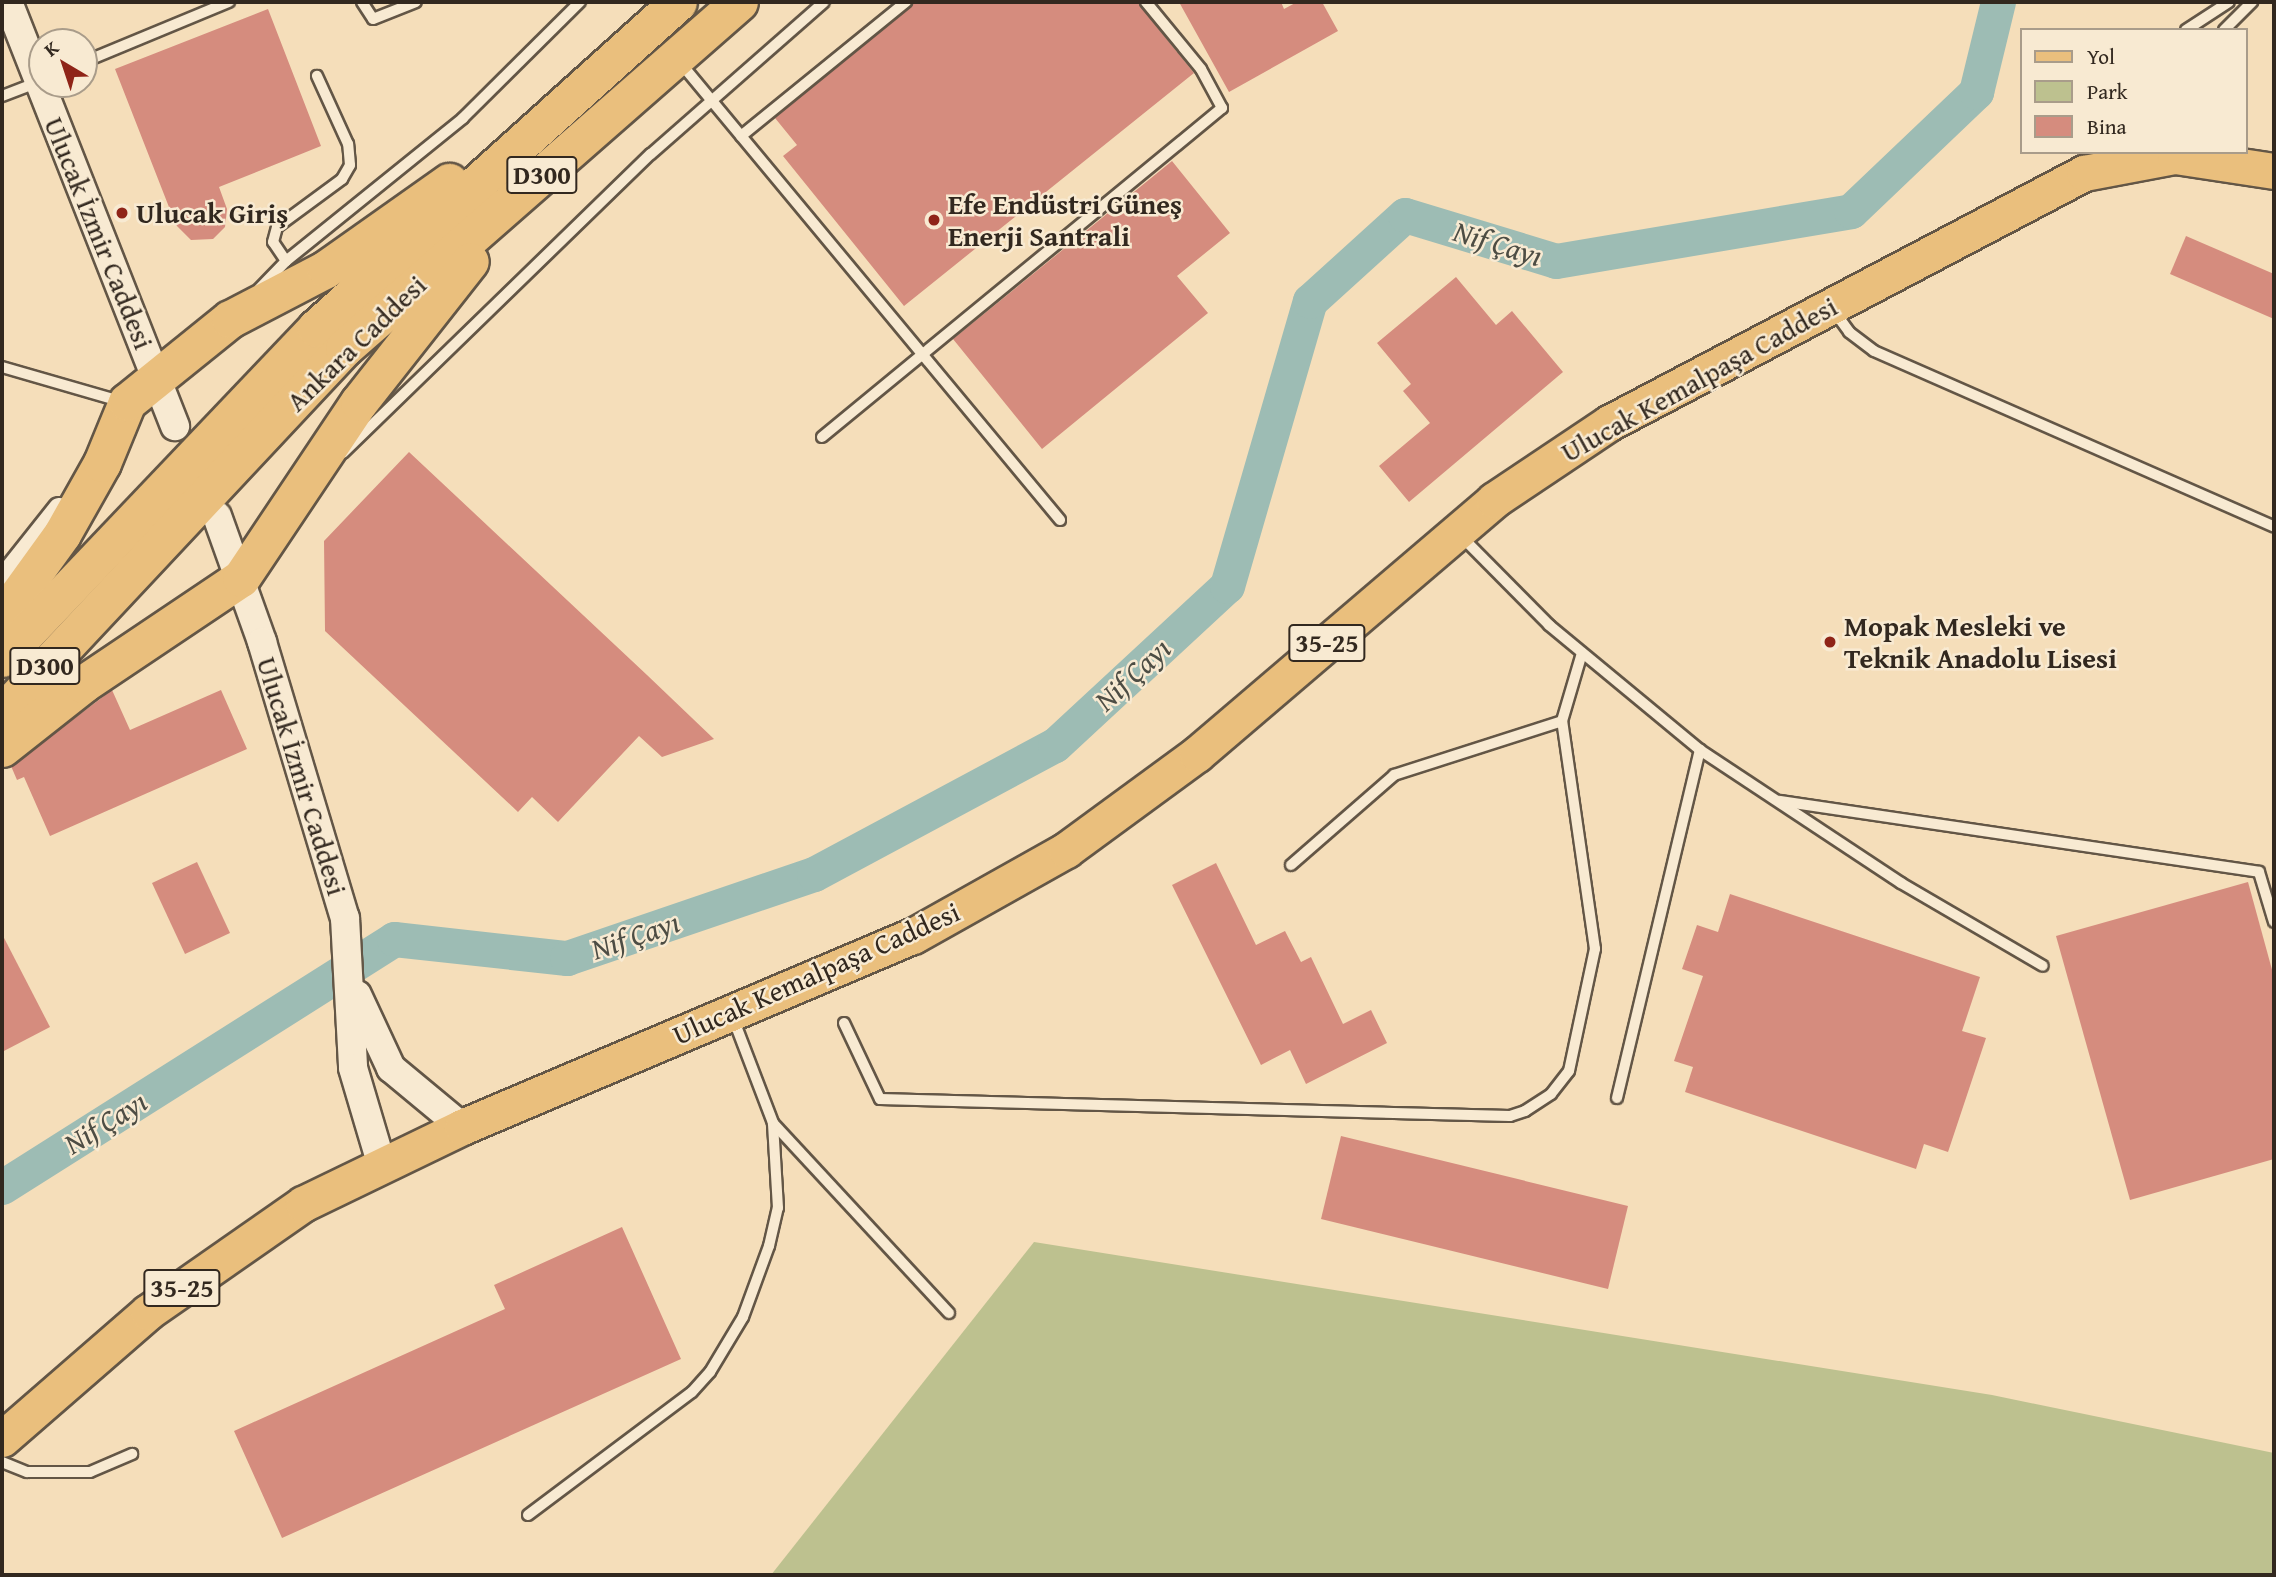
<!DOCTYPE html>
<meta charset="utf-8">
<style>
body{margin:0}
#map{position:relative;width:2276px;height:1577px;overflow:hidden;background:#f5deba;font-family:"Gentium Book Plus",serif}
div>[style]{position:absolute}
.green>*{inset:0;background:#bdc18f}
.river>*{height:35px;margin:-17.5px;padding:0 17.5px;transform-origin:17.5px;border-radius:17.5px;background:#9dbcb4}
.building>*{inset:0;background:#d58c7e}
.roads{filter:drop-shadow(2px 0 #635646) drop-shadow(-2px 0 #635646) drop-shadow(0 2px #635646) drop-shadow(0 -2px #635646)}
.service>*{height:10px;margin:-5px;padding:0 5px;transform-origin:5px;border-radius:5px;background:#f8ead2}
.minor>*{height:23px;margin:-11.5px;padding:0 11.5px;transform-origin:11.5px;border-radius:11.5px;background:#f8ead2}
.tertiary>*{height:28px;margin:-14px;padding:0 14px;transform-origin:14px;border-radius:14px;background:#f8ead2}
.primary>*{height:35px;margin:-17.5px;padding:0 17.5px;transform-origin:17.5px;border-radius:17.5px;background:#eabf7d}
.trunk>*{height:37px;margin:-18.5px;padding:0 18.5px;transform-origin:18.5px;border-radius:18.5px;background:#eabf7d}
.dots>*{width:19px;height:19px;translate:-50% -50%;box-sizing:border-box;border:4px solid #f8ead2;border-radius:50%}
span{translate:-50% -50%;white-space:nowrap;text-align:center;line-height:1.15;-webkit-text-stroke:5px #f8ead2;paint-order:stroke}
.shield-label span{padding:2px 5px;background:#f8ead2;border:2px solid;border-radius:5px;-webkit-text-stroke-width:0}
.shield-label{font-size:26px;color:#32281f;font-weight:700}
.poi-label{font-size:28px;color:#32281f;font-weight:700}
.left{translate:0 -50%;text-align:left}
.street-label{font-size:28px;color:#32281f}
.water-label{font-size:30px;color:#4d4d44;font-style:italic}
.frame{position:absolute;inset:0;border:4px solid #32281f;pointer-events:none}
.legend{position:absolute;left:2020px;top:28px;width:228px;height:126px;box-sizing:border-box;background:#f8ead2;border:2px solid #a99c8a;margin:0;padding:9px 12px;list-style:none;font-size:21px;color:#32281f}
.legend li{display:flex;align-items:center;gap:14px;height:35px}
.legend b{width:35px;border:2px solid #a99c8a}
.north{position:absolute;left:28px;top:28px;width:70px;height:70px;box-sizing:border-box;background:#f8ead2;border:2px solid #a99c8a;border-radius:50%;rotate:321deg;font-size:19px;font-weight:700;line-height:28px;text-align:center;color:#32281f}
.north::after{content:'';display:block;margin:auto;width:24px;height:32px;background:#8f2418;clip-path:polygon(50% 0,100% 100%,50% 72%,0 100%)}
</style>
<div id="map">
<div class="green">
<i style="clip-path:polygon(1034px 1242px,1992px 1395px,2274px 1453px,2274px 1575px,771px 1575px)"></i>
</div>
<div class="river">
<i style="left:2px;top:1187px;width:464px;rotate:-32.3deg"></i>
<i style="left:394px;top:939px;width:174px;rotate:6.3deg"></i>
<i style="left:567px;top:958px;width:261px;rotate:-18.8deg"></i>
<i style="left:814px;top:874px;width:273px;rotate:-28.2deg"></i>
<i style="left:1055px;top:745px;width:234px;rotate:-42.8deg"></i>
<i style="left:1227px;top:586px;width:297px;rotate:-73.8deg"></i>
<i style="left:1310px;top:301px;width:128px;rotate:-42.2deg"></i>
<i style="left:1405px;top:215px;width:158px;rotate:16.9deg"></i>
<i style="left:1556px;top:261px;width:299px;rotate:-9.6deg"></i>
<i style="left:1851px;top:211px;width:173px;rotate:-43.6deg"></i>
<i style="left:1976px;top:92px;width:93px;rotate:-76.3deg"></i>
</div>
<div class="building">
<i style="clip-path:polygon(914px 2px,1137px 2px,1194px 73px,904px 306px,783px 156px,797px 145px,775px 118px)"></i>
<i style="clip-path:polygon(1179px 2px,1281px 2px,1284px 9px,1297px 2px,1322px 2px,1338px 31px,1229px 92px)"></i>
<i style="clip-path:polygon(268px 9px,321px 146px,219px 187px,227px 209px,225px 227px,213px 239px,191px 240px,176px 225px,115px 69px)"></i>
<i style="clip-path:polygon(1172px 161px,1230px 233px,1177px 276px,1208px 313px,1042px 449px,953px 339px)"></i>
<i style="clip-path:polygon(2186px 236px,2274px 274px,2274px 319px,2170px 274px)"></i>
<i style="clip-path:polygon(1456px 277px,1496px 325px,1512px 311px,1563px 372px,1409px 502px,1379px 466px,1430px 423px,1403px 391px,1411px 384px,1377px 343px)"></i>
<i style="clip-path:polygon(409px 452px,647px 675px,714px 739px,662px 757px,639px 736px,558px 822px,532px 797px,518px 812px,325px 631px,324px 541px)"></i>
<i style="clip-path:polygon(112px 690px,130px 730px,221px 690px,247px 749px,50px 836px,24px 777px,17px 780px,11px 766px)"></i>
<i style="clip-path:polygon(197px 862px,230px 933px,185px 954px,152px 883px)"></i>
<i style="clip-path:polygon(1216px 863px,1256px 945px,1285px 931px,1301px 962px,1311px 957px,1343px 1024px,1371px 1010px,1387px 1043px,1306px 1084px,1290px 1050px,1261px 1065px,1172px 885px)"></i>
<i style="clip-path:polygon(2248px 882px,2274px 977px,2274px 1159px,2130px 1200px,2056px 936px)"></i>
<i style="clip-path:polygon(1730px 894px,1980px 977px,1962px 1031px,1986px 1038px,1948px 1152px,1924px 1144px,1916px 1169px,1685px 1092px,1693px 1067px,1674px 1061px,1703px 976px,1682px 969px,1697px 925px,1718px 932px)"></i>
<i style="clip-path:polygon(2px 934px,50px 1027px,2px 1052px)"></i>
<i style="clip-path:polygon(1341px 1136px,1628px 1206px,1608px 1289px,1321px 1219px)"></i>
<i style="clip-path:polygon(622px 1227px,681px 1359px,282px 1538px,234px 1431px,505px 1309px,494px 1285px)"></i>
</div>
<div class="roads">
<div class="service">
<i style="left:362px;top:2px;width:20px;rotate:57deg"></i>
<i style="left:373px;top:19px;width:46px;rotate:-21.6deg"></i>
<i style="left:2186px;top:30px;width:51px;rotate:-33.1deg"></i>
<i style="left:2224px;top:30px;width:40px;rotate:-45deg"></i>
<i style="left:678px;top:60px;width:598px;rotate:50.29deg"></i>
<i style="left:84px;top:62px;width:157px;rotate:-22.5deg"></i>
<i style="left:2px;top:96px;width:39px;rotate:-21deg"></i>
<i style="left:741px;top:136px;width:213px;rotate:-39.1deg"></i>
<i style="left:286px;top:261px;width:23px;rotate:-124deg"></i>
<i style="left:273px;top:242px;width:16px;rotate:-75deg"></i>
<i style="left:277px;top:227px;width:81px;rotate:-36.4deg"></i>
<i style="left:342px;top:179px;width:16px;rotate:-60deg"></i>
<i style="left:350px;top:165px;width:21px;rotate:-95deg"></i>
<i style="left:348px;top:144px;width:75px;rotate:-114.5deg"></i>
<i style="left:259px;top:289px;width:39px;rotate:-46deg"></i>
<i style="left:286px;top:261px;width:228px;rotate:-38.9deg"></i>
<i style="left:463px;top:118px;width:165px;rotate:-44.8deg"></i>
<i style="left:1834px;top:311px;width:26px;rotate:54deg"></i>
<i style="left:1849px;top:332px;width:31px;rotate:37deg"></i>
<i style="left:1874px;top:351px;width:437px;rotate:23.7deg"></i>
<i style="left:2px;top:367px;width:123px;rotate:16.1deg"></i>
<i style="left:822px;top:437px;width:518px;rotate:-39.44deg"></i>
<i style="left:1222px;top:108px;width:44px;rotate:-118.3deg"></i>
<i style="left:1201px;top:69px;width:87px;rotate:-129.4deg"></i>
<i style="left:343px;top:453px;width:429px;rotate:-44.2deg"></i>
<i style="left:651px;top:154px;width:230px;rotate:-41.3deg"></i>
<i style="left:1460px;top:535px;width:127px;rotate:45.3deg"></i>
<i style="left:1549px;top:625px;width:196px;rotate:39.6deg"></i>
<i style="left:1700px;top:750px;width:241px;rotate:33.5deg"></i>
<i style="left:1901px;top:883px;width:164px;rotate:30.3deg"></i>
<i style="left:1780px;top:801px;width:484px;rotate:8.4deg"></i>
<i style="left:2259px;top:872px;width:52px;rotate:73.3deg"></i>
<i style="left:1291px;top:865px;width:137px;rotate:-41.1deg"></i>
<i style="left:1394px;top:775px;width:176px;rotate:-17.8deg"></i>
<i style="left:733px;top:1018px;width:112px;rotate:69.1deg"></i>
<i style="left:773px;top:1123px;width:259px;rotate:47.2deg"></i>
<i style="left:844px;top:1023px;width:84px;rotate:64.7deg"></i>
<i style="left:880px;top:1099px;width:630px;rotate:1.55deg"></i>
<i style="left:1510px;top:1116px;width:16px;rotate:-18deg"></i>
<i style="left:1525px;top:1111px;width:31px;rotate:-33deg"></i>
<i style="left:1551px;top:1094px;width:29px;rotate:-52deg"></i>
<i style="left:1569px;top:1071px;width:125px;rotate:-78deg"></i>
<i style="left:1595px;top:949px;width:230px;rotate:-98.2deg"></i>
<i style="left:1562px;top:721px;width:71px;rotate:-73.6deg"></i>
<i style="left:1617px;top:1098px;width:358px;rotate:-76.6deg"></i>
<i style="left:2px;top:1462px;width:27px;rotate:22deg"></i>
<i style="left:27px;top:1472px;width:63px"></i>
<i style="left:90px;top:1472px;width:46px;rotate:-23.2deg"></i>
<i style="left:528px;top:1515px;width:205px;rotate:-36.9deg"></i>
<i style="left:692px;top:1392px;width:27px;rotate:-48deg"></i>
<i style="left:710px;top:1372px;width:64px;rotate:-59deg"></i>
<i style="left:743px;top:1317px;width:76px;rotate:-69.9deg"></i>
<i style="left:769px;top:1246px;width:39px;rotate:-77deg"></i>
<i style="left:778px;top:1208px;width:85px;rotate:-93.4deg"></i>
</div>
<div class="minor">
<i style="left:2px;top:581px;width:92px;rotate:-51.6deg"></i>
</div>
<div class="tertiary">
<i style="left:8px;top:2px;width:456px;rotate:68.5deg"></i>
<i style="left:217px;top:516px;width:134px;rotate:70.3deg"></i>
<i style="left:262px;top:642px;width:288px;rotate:73.3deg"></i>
<i style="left:345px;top:918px;width:150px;rotate:86.9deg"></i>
<i style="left:353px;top:1068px;width:102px;rotate:73.5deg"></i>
<i style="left:357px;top:995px;width:81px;rotate:65deg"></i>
<i style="left:391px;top:1068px;width:92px;rotate:39.7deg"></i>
</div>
<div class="primary">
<i style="left:2px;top:1439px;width:194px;rotate:-41deg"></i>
<i style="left:148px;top:1312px;width:189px;rotate:-34.9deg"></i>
<i style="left:303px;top:1204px;width:177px;rotate:-25.8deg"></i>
<i style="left:462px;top:1127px;width:490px;rotate:-23deg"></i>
<i style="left:913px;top:936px;width:176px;rotate:-29.3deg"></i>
<i style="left:1066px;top:850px;width:162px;rotate:-36.2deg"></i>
<i style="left:1197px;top:754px;width:391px;rotate:-40.5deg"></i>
<i style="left:1494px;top:500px;width:138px;rotate:-33.8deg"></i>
<i style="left:1609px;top:423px;width:537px;rotate:-27.76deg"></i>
<i style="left:2084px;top:173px;width:93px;rotate:-10.6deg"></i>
<i style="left:2175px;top:156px;width:100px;rotate:8.6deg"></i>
</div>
<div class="trunk">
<i style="left:2px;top:617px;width:102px;rotate:-54.1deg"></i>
<i style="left:62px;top:534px;width:81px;rotate:-60.6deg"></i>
<i style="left:102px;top:463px;width:66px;rotate:-67.7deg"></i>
<i style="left:127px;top:402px;width:132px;rotate:-38.9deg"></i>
<i style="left:230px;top:319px;width:108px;rotate:-27.5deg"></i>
<i style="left:326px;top:269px;width:151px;rotate:-35.3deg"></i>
<i style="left:2px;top:658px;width:456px;rotate:-46.4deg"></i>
<i style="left:316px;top:328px;width:487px;rotate:-42deg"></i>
<i style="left:2px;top:713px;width:500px;rotate:-46.86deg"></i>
<i style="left:344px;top:348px;width:525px;rotate:-41.22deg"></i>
<i style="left:2px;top:748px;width:103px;rotate:-38.3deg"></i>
<i style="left:83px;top:684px;width:190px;rotate:-33.9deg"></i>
<i style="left:241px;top:578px;width:212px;rotate:-56.2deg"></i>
<i style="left:359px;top:402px;width:179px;rotate:-51.8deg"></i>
</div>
</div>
<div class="dots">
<i style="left:122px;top:213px;background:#8f2418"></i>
<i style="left:934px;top:220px;background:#8f2418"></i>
<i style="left:1830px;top:642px;background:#8f2418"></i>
</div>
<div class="shield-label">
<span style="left:542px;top:175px">D300</span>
<span style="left:1327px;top:643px">35-25</span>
<span style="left:45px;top:666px">D300</span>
<span style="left:182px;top:1288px">35-25</span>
</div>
<div class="poi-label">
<span class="left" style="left:948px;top:220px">Efe Endüstri Güneş<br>Enerji Santrali</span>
<span class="left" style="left:136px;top:213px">Ulucak Giriş</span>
<span class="left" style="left:1844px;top:642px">Mopak Mesleki ve<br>Teknik Anadolu Lisesi</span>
</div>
<div class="street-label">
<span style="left:99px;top:233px;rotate:68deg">Ulucak İzmir Caddesi</span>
<span style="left:356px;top:343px;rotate:-44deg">Ankara Caddesi</span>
<span style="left:1699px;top:379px;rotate:-29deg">Ulucak Kemalpaşa Caddesi</span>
<span style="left:302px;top:776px;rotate:73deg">Ulucak İzmir Caddesi</span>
<span style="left:816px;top:973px;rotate:-24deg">Ulucak Kemalpaşa Caddesi</span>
</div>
<div class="water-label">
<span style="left:1498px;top:243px;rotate:17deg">Nif Çayı</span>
<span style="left:1132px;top:674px;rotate:-43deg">Nif Çayı</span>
<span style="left:635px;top:935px;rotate:-19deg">Nif Çayı</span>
<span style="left:105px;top:1122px;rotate:-32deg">Nif Çayı</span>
</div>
<div class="frame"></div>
<ul class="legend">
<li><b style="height:9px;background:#eabf7d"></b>Yol</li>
<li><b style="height:19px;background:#bdc18f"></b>Park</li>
<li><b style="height:19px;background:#d58c7e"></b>Bina</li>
</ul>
<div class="north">K</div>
</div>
